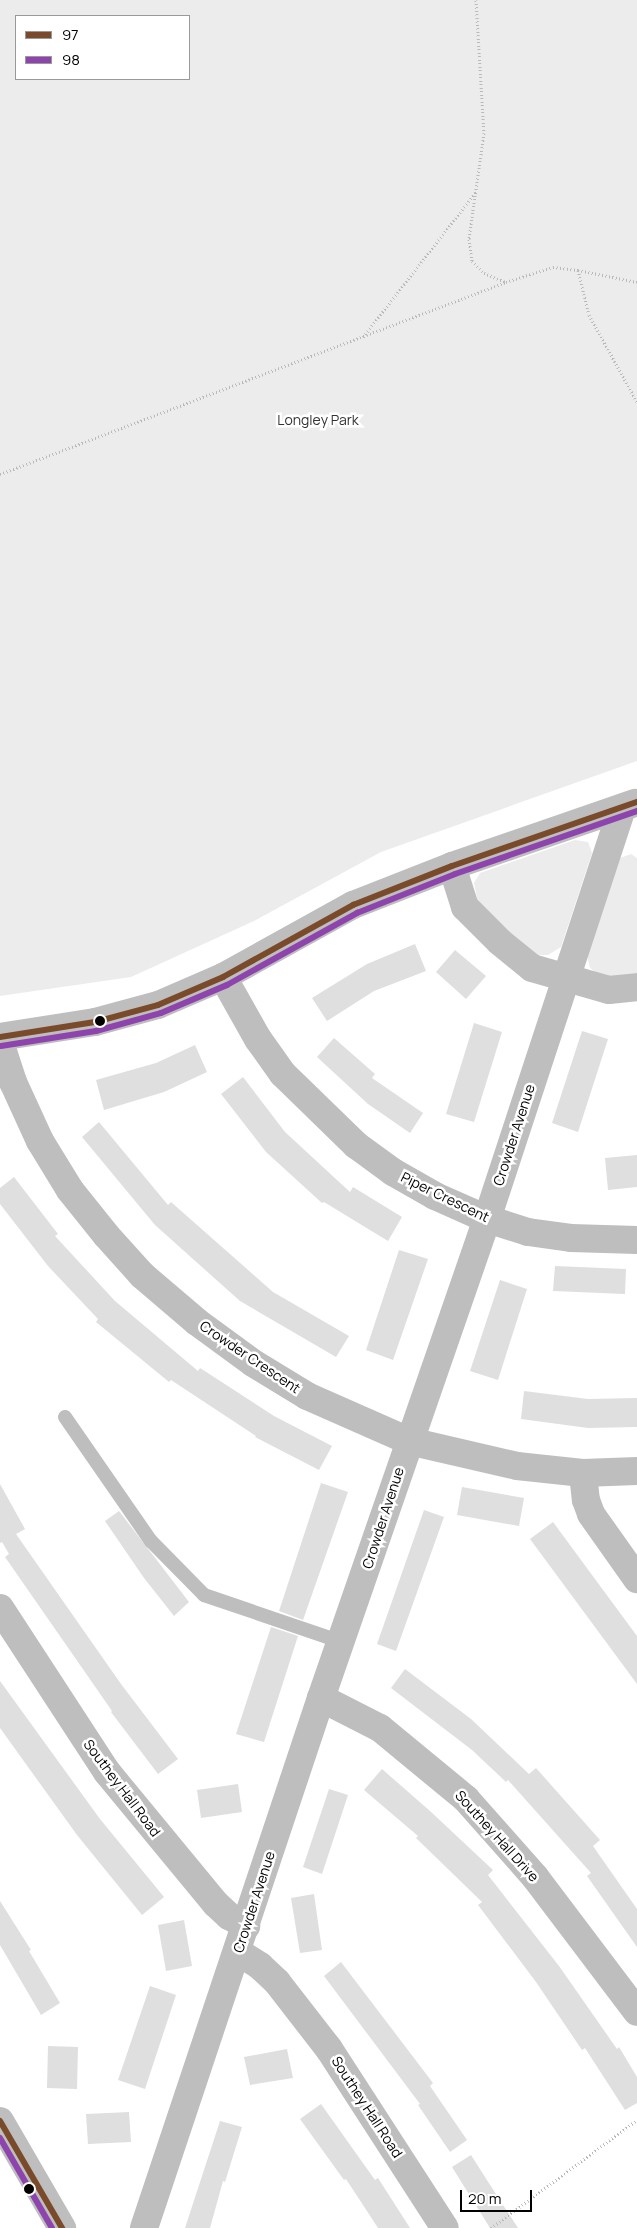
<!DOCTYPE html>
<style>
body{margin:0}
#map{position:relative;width:637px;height:2228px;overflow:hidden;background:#fff;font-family:Manrope,sans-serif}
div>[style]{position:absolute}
.green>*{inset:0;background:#ececec}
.building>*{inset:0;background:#dfdfdf}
.path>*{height:3px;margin-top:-1.5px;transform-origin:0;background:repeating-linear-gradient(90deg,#b9b9b9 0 1px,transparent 0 3.5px)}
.service>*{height:14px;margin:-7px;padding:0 7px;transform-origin:7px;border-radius:7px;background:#bebebe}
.minor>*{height:28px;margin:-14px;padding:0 14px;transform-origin:14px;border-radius:14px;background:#bebebe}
.tertiary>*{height:28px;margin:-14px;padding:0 14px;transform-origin:14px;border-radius:14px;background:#bebebe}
.bus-1>*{height:6px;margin:-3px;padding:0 3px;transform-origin:3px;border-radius:3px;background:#7a4b2a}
.bus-2>*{height:6px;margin:-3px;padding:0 3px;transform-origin:3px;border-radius:3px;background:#8e44ad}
.dots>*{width:14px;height:14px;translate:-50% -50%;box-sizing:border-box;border:2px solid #fff;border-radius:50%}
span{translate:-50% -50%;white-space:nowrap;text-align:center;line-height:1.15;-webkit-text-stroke:5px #fff;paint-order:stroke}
.park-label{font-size:14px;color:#333}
.street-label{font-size:14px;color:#000}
.legend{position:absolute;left:15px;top:15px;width:175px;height:65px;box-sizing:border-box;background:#fff;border:1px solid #999;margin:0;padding:6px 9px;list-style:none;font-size:15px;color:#000}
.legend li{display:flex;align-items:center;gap:10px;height:25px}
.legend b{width:25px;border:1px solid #999}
.scale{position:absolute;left:460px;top:2190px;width:72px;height:22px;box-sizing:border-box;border:2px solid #000;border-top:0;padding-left:6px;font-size:15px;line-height:18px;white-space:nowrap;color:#000;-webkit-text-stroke:4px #fff;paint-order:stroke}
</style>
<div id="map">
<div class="green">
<i style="clip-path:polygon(evenodd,0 0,637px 0,637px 761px,381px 852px,254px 921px,131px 977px,0 996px,0 0,16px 16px,189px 16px,189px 79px,16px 79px,16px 16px)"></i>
<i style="clip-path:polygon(575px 840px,588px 842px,592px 853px,561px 947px,548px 955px,536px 955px,488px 915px,477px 898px,474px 883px,480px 873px)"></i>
<i style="clip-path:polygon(631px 854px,637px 858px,637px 975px,602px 977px,590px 968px,587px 955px,590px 941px,620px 858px)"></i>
</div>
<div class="building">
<i style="clip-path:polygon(415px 944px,426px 971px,374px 991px,327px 1021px,312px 998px,367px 964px)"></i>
<i style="clip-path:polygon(455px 950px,486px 976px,466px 999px,436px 972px)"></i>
<i style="clip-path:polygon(474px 1023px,502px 1032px,474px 1122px,446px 1114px)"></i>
<i style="clip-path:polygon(582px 1031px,608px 1039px,578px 1132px,552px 1123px)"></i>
<i style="clip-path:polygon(334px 1038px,375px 1074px,372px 1078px,423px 1113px,410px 1133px,368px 1104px,317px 1057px)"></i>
<i style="clip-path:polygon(195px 1045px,207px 1072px,164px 1092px,104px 1110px,96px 1080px,156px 1063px)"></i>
<i style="clip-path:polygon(243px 1077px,285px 1132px,350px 1192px,353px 1187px,402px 1217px,388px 1241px,324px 1202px,322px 1203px,266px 1152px,221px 1094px)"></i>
<i style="clip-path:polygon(99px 1122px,168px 1205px,171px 1202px,273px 1292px,349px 1336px,336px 1357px,240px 1301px,155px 1225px,82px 1137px)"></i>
<i style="clip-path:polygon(637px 1155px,637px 1187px,608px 1190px,605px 1158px)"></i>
<i style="clip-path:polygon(14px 1177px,58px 1234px,55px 1236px,115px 1301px,198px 1371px,200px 1368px,274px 1416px,332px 1446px,319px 1470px,255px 1437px,256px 1436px,171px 1380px,169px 1382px,96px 1322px,98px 1319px,48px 1266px,0 1204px,0 1188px)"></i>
<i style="clip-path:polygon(399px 1250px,428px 1259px,393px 1360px,366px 1350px)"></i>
<i style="clip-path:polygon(555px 1266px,626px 1269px,625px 1294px,553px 1291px)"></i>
<i style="clip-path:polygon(500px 1280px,527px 1289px,498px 1380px,470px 1371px)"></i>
<i style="clip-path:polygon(524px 1391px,588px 1399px,637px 1398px,637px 1427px,588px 1428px,521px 1419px)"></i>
<i style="clip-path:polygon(321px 1483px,348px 1492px,303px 1620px,279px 1611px)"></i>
<i style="clip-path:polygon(0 1484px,25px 1529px,16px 1534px,121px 1684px,178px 1759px,158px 1774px,111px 1712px,112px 1711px,5px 1557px,9px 1554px,2px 1542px,0 1543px)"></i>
<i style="clip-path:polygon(462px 1487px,524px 1498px,519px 1526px,457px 1515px)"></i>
<i style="clip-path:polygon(424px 1510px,444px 1517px,396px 1651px,377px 1644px)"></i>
<i style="clip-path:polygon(119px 1511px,189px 1602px,174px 1616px,144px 1578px,105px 1521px)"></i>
<i style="clip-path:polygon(553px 1522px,637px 1636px,637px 1684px,530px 1539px)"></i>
<i style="clip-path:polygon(271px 1627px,298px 1636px,264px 1742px,236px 1734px)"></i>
<i style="clip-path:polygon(405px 1669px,471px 1719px,529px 1774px,536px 1768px,600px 1840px,593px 1846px,637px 1909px,637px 1947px,587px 1876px,591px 1873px,508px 1780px,506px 1782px,472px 1750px,391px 1688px)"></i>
<i style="clip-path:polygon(0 1681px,100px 1819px,164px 1897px,142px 1915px,77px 1835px,0 1728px)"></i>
<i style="clip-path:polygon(382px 1769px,430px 1811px,493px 1870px,488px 1875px,559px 1966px,617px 2049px,619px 2047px,637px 2077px,637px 2103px,625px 2110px,585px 2048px,582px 2050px,536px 1982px,478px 1905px,482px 1902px,416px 1838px,418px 1836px,364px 1790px)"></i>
<i style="clip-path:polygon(238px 1784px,242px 1812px,201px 1818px,197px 1790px)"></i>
<i style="clip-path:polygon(329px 1789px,348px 1795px,322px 1874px,303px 1867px)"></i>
<i style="clip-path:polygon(314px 1894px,322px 1950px,300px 1953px,291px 1898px)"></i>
<i style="clip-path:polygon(0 1901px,31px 1950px,29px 1951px,60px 2003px,41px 2015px,0 1945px)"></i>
<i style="clip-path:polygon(184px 1920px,192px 1966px,166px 1971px,158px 1925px)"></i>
<i style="clip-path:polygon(341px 1962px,433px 2083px,430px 2086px,467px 2140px,450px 2152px,418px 2105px,420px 2104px,324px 1976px)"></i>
<i style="clip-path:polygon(150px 1986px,176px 1995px,145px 2089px,118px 2080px)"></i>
<i style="clip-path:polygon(48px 2046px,78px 2047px,77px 2089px,47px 2088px)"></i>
<i style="clip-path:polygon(287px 2049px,293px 2078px,250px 2085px,244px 2057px)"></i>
<i style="clip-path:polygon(321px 2104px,375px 2180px,378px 2178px,410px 2228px,378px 2228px,346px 2179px,344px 2180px,300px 2119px)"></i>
<i style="clip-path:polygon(129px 2112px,131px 2142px,88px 2144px,86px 2114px)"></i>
<i style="clip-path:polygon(220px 2121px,242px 2127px,225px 2182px,223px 2181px,210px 2228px,185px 2228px)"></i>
<i style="clip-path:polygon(471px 2155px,485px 2177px,518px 2228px,490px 2228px,452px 2167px)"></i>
</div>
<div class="path">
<i style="left:476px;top:0;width:133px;rotate:86.6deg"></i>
<i style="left:484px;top:133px;width:107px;rotate:98.1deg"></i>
<i style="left:469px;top:239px;width:22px;rotate:82deg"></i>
<i style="left:472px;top:261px;width:17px;rotate:45deg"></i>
<i style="left:484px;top:273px;width:23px;rotate:23deg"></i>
<i style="left:578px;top:270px;width:46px;rotate:76.3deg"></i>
<i style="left:589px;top:315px;width:99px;rotate:61.1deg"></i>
<i style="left:363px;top:337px;width:184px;rotate:-52.1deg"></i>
<i style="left:0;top:474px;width:541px;rotate:-20.78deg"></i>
<i style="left:506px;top:282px;width:49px;rotate:-17.7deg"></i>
<i style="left:553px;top:267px;width:25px;rotate:7deg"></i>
<i style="left:578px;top:270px;width:60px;rotate:11.5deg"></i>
<i style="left:491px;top:2228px;width:182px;rotate:-36.5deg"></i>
</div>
<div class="service">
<i style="left:65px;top:1417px;width:151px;rotate:55.3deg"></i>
<i style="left:151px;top:1541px;width:76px;rotate:45.5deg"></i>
<i style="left:204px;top:1595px;width:146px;rotate:18.8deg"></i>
</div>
<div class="minor">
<i style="left:452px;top:866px;width:43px;rotate:72.4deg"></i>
<i style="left:465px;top:907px;width:49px;rotate:45deg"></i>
<i style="left:500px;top:942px;width:41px;rotate:39.1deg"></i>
<i style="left:532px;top:968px;width:80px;rotate:15.9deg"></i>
<i style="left:609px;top:990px;width:28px;rotate:-6deg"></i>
<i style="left:223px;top:977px;width:71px;rotate:60.6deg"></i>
<i style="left:258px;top:1039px;width:43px;rotate:54.5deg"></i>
<i style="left:283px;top:1074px;width:102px;rotate:44.2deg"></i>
<i style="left:356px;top:1145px;width:46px;rotate:36.1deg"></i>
<i style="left:393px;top:1172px;width:48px;rotate:29.7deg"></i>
<i style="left:435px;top:1196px;width:57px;rotate:23.9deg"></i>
<i style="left:487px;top:1219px;width:43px;rotate:17.6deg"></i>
<i style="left:528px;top:1232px;width:43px;rotate:7.9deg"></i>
<i style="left:571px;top:1238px;width:66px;rotate:1.7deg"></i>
<i style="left:0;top:1037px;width:96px;rotate:-9deg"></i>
<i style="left:95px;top:1022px;width:65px;rotate:-15.1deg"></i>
<i style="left:158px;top:1005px;width:71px;rotate:-23.3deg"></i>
<i style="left:223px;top:977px;width:149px;rotate:-29deg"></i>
<i style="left:353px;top:905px;width:106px;rotate:-21.5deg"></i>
<i style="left:452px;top:866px;width:194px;rotate:-19deg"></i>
<i style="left:0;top:1042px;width:42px;rotate:72deg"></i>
<i style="left:13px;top:1082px;width:65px;rotate:65.4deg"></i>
<i style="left:40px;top:1141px;width:57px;rotate:58.5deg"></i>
<i style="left:70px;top:1190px;width:58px;rotate:51.3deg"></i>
<i style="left:106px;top:1235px;width:54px;rotate:48deg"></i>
<i style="left:142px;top:1275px;width:72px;rotate:40.5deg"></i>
<i style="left:197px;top:1322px;width:69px;rotate:36.2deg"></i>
<i style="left:253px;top:1363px;width:63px;rotate:31.4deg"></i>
<i style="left:307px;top:1396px;width:111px;rotate:23.8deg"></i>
<i style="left:409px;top:1441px;width:111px;rotate:13deg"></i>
<i style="left:517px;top:1466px;width:66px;rotate:6.1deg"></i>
<i style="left:583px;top:1473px;width:54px;rotate:-2.1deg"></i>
<i style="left:583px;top:1473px;width:27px;rotate:84deg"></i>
<i style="left:586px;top:1500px;width:15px;rotate:70deg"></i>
<i style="left:591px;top:1514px;width:80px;rotate:54.7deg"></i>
<i style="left:0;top:1608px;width:196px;rotate:56.9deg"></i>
<i style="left:107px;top:1772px;width:171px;rotate:50.5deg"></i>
<i style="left:216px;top:1904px;width:18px;rotate:43deg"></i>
<i style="left:229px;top:1916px;width:20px;rotate:30deg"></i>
<i style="left:321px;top:1698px;width:66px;rotate:27deg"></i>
<i style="left:380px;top:1728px;width:112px;rotate:39.5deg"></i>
<i style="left:466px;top:1799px;width:104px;rotate:48.5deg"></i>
<i style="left:535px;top:1877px;width:169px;rotate:52.9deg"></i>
<i style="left:238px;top:1952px;width:26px;rotate:32deg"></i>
<i style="left:260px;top:1966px;width:23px;rotate:43deg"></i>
<i style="left:277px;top:1982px;width:85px;rotate:52.2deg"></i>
<i style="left:329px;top:2049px;width:213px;rotate:57.1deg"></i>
<i style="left:144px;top:2228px;width:559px;rotate:-71.53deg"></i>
<i style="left:321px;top:1698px;width:507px;rotate:-70.89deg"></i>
<i style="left:487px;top:1219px;width:433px;rotate:-71.8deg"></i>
</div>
<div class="tertiary">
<i style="left:0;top:2121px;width:124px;rotate:59.9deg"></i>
</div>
<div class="bus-1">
<i style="left:0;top:1037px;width:96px;rotate:-9deg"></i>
<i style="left:95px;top:1022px;width:65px;rotate:-15.1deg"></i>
<i style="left:158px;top:1005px;width:71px;rotate:-23.3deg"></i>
<i style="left:223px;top:977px;width:149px;rotate:-29deg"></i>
<i style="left:353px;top:905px;width:106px;rotate:-21.5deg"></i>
<i style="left:452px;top:866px;width:196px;rotate:-19.1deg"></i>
<i style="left:0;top:2121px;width:124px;rotate:59.9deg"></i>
</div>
<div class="bus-2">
<i style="left:1px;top:1046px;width:96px;rotate:-9deg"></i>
<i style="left:96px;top:1031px;width:67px;rotate:-15.5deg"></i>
<i style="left:161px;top:1013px;width:72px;rotate:-23deg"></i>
<i style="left:227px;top:985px;width:149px;rotate:-29deg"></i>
<i style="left:357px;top:913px;width:105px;rotate:-21.7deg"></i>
<i style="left:455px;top:874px;width:193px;rotate:-19.1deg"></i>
<i style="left:0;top:2138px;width:104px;rotate:60deg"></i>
</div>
<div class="dots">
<i style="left:100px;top:1021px;background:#000"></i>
<i style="left:29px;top:2189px;background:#000"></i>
</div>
<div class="park-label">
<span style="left:318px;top:420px">Longley Park</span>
</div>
<div class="street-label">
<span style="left:514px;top:1135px;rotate:-72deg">Crowder Avenue</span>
<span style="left:445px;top:1197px;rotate:26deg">Piper Crescent</span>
<span style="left:250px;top:1357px;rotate:34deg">Crowder Crescent</span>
<span style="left:383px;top:1518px;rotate:-72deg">Crowder Avenue</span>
<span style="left:122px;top:1788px;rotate:53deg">Southey Hall Road</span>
<span style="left:497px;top:1836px;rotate:48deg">Southey Hall Drive</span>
<span style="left:254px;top:1902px;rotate:-72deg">Crowder Avenue</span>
<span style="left:367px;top:2107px;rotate:57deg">Southey Hall Road</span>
</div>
<ul class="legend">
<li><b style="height:6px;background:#7a4b2a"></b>97</li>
<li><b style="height:6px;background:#8e44ad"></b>98</li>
</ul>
<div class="scale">20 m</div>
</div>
